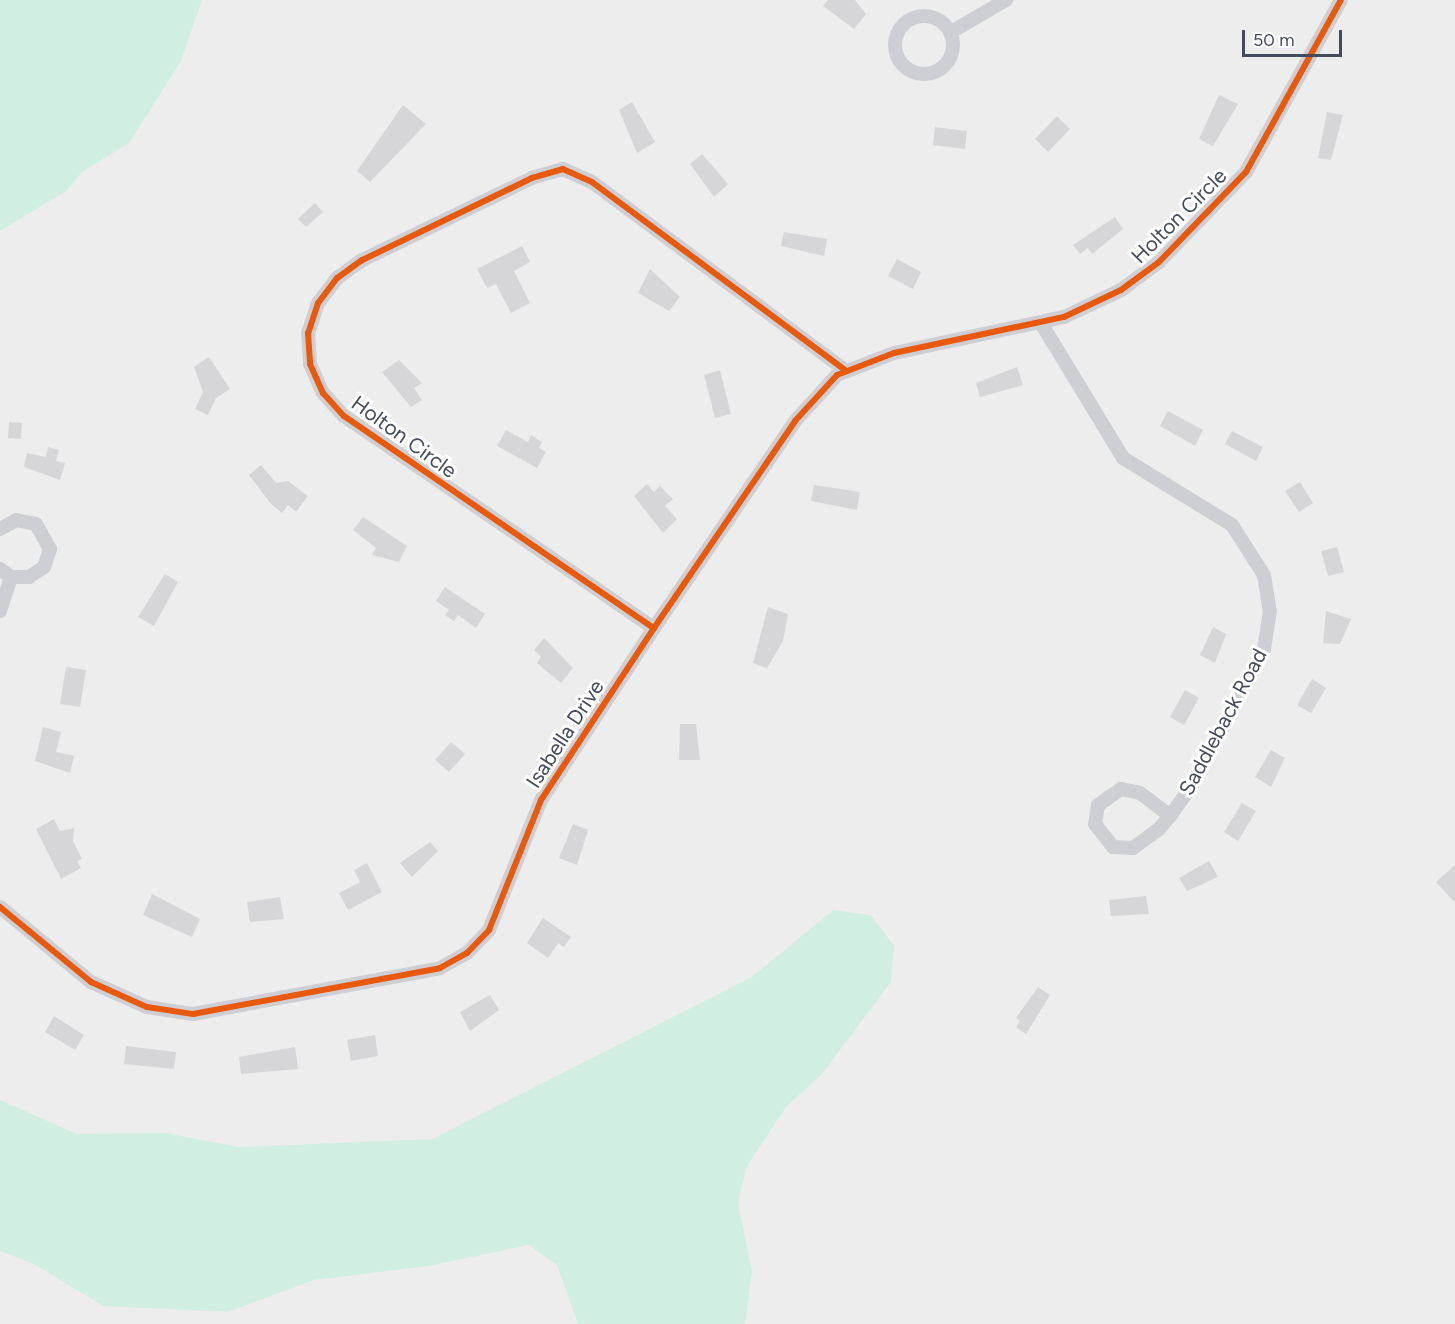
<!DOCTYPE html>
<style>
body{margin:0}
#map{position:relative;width:1455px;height:1324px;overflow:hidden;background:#eeeded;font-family:Figtree,sans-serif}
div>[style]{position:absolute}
.green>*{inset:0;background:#d0efe1}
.building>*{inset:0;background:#d6d6d9}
.minor>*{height:14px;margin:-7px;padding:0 7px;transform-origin:7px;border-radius:7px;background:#cecfd4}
.minor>.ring{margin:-7px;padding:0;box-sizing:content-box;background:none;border:14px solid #cecfd4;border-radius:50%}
.cycleway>*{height:6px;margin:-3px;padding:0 3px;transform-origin:3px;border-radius:3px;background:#e8590c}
span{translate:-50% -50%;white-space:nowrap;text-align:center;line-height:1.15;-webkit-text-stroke:6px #fff;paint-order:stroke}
.street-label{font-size:21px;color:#444b5b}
.scale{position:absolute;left:1242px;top:30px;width:100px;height:27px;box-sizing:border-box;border:3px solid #444b5b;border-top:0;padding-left:8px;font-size:18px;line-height:21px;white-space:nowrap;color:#444b5b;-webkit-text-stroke:4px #fff;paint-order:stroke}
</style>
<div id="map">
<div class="green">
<i style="clip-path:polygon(0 0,202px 0,181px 61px,129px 143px,82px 172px,66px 191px,0 231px)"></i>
<i style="clip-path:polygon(833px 910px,871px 915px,894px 946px,891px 982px,822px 1074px,786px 1107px,747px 1166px,738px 1203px,752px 1272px,745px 1324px,578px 1324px,557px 1265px,529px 1245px,429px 1266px,314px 1280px,228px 1312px,103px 1306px,34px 1264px,0 1251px,0 1100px,77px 1134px,166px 1133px,239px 1147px,432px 1139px,752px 977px)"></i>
</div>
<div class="building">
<i style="clip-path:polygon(828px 0,855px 0,866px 14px,854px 29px,823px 6px)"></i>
<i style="clip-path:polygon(1219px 95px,1238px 104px,1213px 146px,1199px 139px)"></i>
<i style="clip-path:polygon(632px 102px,655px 142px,637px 153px,619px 110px)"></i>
<i style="clip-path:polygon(403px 105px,426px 124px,370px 182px,357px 171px)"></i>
<i style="clip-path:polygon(1327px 112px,1343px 115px,1331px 160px,1318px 158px)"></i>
<i style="clip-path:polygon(1057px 116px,1070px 129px,1048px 152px,1035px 139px)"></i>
<i style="clip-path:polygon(935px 127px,967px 131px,965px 149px,933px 145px)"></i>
<i style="clip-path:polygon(702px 154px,728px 184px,714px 197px,690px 164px)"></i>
<i style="clip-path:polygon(315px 203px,323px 212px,306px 227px,298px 219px)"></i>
<i style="clip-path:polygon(1115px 217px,1123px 229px,1092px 254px,1088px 248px,1080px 254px,1073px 245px)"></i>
<i style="clip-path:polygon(784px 232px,827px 239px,824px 256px,781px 246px)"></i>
<i style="clip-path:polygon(522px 246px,530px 262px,514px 271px,530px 303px,511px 313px,496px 284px,487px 288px,477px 269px)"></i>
<i style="clip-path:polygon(897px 259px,921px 272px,913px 289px,888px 276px)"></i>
<i style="clip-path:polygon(650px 269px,680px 297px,669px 311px,638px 293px)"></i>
<i style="clip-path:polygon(209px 357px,230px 389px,216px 398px,208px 415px,195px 409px,203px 392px,194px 367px)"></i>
<i style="clip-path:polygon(399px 360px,422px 383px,414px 388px,422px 400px,411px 407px,382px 372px)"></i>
<i style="clip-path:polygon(1017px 367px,1023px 385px,980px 397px,976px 383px)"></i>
<i style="clip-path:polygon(720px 370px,731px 414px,715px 418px,704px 375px)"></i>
<i style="clip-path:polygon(1168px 411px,1203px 430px,1195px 446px,1160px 426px)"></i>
<i style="clip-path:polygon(9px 422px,22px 423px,21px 439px,8px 438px)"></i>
<i style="clip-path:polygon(506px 430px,528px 442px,531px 435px,542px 442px,539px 448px,546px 452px,537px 468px,497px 446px)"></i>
<i style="clip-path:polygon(1232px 431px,1263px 447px,1256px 461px,1225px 444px)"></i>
<i style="clip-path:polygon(48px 447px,59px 450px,56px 461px,65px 463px,60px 480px,24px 467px,27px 453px,46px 457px)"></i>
<i style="clip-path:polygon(261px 465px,276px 483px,288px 481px,308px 496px,296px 512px,288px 505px,282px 513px,271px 504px,249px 475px)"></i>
<i style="clip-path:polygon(1300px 482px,1313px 503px,1299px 512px,1285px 491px)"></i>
<i style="clip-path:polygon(647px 484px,654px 492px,660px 486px,673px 499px,665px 506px,677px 519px,663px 533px,634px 496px)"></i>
<i style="clip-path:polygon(814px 485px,860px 492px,857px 510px,811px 501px)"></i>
<i style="clip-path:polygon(363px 517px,407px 546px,399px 562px,372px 555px,376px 548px,353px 530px)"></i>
<i style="clip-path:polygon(1337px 547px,1344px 572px,1328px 576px,1321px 551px)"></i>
<i style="clip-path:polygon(165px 574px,178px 582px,154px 626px,138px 617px)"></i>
<i style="clip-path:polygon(445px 587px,485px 614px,476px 628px,458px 615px,454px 621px,445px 615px,449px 610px,436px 601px)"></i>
<i style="clip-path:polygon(768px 607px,788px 614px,783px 641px,767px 668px,753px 663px)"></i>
<i style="clip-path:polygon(1326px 611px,1351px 619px,1340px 644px,1323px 643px)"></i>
<i style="clip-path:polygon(1213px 627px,1226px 634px,1215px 663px,1200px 655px)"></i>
<i style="clip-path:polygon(544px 638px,573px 668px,561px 683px,537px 663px,541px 657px,534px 650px)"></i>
<i style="clip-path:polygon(66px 667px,86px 670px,80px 707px,60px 704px)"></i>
<i style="clip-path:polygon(1312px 679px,1326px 688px,1311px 713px,1297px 705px)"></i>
<i style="clip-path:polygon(1185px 690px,1199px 698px,1184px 725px,1170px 717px)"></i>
<i style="clip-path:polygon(680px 724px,696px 724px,700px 760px,679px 760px)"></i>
<i style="clip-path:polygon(43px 727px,61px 732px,56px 752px,74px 756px,70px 773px,35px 761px)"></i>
<i style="clip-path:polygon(451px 742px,465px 754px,449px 772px,435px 760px)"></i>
<i style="clip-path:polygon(1271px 750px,1285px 758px,1271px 787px,1255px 777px)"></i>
<i style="clip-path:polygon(1242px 803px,1256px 811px,1238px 841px,1224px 832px)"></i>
<i style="clip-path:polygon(54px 819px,60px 831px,74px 828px,73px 841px,82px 859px,77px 861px,81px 868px,61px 879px,36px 829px)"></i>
<i style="clip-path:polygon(573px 824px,588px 830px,577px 865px,559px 858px)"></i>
<i style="clip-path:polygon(430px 842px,438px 851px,412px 877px,400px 863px)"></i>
<i style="clip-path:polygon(1209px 861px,1218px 877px,1187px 891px,1179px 878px)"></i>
<i style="clip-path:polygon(367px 863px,382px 892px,348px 910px,339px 893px,360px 882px,354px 870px)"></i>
<i style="clip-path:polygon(1455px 865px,1455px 903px,1436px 882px)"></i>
<i style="clip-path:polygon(152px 894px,200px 919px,192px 937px,143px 915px)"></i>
<i style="clip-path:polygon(1146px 896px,1149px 914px,1111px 916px,1109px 900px)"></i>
<i style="clip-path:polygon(280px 897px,284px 919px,250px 922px,247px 902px)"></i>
<i style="clip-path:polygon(543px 918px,571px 937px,564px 947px,558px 943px,548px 958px,527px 943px)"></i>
<i style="clip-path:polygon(1038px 987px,1050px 995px,1026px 1034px,1016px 1027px,1020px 1021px,1016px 1018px)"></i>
<i style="clip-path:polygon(490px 995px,499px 1010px,470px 1031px,460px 1012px)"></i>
<i style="clip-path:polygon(54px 1016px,84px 1035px,75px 1050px,45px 1032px)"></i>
<i style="clip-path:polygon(375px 1035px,378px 1056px,351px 1061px,347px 1040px)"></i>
<i style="clip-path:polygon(126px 1046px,176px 1052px,174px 1069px,124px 1064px)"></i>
<i style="clip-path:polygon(295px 1047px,298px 1069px,241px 1074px,239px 1057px)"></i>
</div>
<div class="minor">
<i class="ring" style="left:895px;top:16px;width:44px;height:44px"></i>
<i style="left:951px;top:32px;width:64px;rotate:-30.2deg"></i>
<i style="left:1041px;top:323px;width:158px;rotate:58.7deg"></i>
<i style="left:1123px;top:458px;width:128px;rotate:31.6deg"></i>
<i style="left:1232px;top:525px;width:59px;rotate:57.4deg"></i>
<i style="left:1264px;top:575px;width:36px;rotate:81deg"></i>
<i style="left:1270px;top:611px;width:39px;rotate:99deg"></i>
<i style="left:1264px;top:650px;width:155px;rotate:118.1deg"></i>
<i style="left:1191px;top:787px;width:36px;rotate:126deg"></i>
<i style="left:1170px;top:816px;width:17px;rotate:130deg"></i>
<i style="left:1159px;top:829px;width:32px;rotate:144deg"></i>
<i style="left:1133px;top:848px;width:20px;rotate:-177deg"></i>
<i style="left:1113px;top:847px;width:29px;rotate:-128deg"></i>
<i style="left:1095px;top:824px;width:19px;rotate:-81deg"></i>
<i style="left:1098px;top:805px;width:28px;rotate:-35deg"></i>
<i style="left:1121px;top:789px;width:19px;rotate:12deg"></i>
<i style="left:1140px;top:793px;width:38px;rotate:37deg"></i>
<i style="left:845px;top:370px;width:315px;rotate:-143.4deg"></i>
<i style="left:592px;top:182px;width:32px;rotate:-156deg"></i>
<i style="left:563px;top:169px;width:32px;rotate:164deg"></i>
<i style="left:532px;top:178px;width:189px;rotate:154.2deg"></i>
<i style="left:362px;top:260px;width:31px;rotate:144deg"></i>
<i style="left:337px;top:278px;width:31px;rotate:127deg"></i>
<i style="left:318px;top:303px;width:32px;rotate:108deg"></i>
<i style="left:308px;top:333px;width:31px;rotate:86deg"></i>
<i style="left:310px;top:364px;width:32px;rotate:66deg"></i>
<i style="left:323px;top:393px;width:31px;rotate:48deg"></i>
<i style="left:344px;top:416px;width:376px;rotate:34.4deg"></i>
<i style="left:654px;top:628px;width:250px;rotate:-55.7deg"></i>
<i style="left:795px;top:421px;width:62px;rotate:-47.6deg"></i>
<i style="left:837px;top:375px;width:61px;rotate:-21.1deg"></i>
<i style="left:894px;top:353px;width:174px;rotate:-12deg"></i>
<i style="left:1064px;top:317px;width:63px;rotate:-25.3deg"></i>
<i style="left:1121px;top:290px;width:47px;rotate:-36.4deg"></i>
<i style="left:1159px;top:262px;width:125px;rotate:-46deg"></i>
<i style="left:1246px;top:172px;width:196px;rotate:-61.1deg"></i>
<i style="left:0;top:529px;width:18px;rotate:-29deg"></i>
<i style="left:16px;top:520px;width:20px;rotate:11deg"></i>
<i style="left:36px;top:524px;width:29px;rotate:61deg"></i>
<i style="left:50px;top:549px;width:19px;rotate:108deg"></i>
<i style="left:44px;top:567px;width:18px;rotate:146deg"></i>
<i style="left:29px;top:577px;width:18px;rotate:180deg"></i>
<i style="left:11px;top:577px;width:14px;rotate:-144deg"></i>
<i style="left:0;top:611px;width:36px;rotate:-72deg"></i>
<i style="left:0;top:907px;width:118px;rotate:39.5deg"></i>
<i style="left:91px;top:982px;width:61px;rotate:24.1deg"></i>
<i style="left:147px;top:1007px;width:47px;rotate:8.7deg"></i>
<i style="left:193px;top:1014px;width:251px;rotate:-10.5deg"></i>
<i style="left:440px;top:968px;width:31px;rotate:-29deg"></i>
<i style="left:467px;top:953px;width:32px;rotate:-46deg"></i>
<i style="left:489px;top:930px;width:140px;rotate:-68.2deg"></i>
<i style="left:541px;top:800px;width:206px;rotate:-56.7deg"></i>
</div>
<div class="cycleway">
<i style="left:845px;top:370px;width:315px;rotate:-143.4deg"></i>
<i style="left:592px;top:182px;width:32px;rotate:-156deg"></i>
<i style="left:563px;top:169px;width:32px;rotate:164deg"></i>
<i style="left:532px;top:178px;width:189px;rotate:154.2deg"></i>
<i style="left:362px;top:260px;width:31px;rotate:144deg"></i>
<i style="left:337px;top:278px;width:31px;rotate:127deg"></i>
<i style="left:318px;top:303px;width:32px;rotate:108deg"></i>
<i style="left:308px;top:333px;width:31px;rotate:86deg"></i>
<i style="left:310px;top:364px;width:32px;rotate:66deg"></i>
<i style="left:323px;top:393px;width:31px;rotate:48deg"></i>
<i style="left:344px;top:416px;width:376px;rotate:34.4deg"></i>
<i style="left:654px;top:628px;width:250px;rotate:-55.7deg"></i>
<i style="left:795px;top:421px;width:62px;rotate:-47.6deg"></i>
<i style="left:837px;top:375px;width:61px;rotate:-21.1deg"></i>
<i style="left:894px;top:353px;width:174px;rotate:-12deg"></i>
<i style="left:1064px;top:317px;width:63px;rotate:-25.3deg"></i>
<i style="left:1121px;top:290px;width:47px;rotate:-36.4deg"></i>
<i style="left:1159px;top:262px;width:125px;rotate:-46deg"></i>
<i style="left:1246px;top:172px;width:196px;rotate:-61.1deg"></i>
<i style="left:0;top:907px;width:118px;rotate:39.5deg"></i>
<i style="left:91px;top:982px;width:61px;rotate:24.1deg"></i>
<i style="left:147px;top:1007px;width:47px;rotate:8.7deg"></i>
<i style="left:193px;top:1014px;width:251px;rotate:-10.5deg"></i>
<i style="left:440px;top:968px;width:31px;rotate:-29deg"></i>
<i style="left:467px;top:953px;width:32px;rotate:-46deg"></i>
<i style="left:489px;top:930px;width:140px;rotate:-68.2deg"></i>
<i style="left:541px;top:800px;width:206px;rotate:-56.7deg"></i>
</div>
<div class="street-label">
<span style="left:1179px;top:216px;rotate:-45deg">Holton Circle</span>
<span style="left:404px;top:437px;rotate:36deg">Holton Circle</span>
<span style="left:1223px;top:722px;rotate:-62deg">Saddleback Road</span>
<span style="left:565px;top:734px;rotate:-57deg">Isabella Drive</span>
</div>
<div class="scale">50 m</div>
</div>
